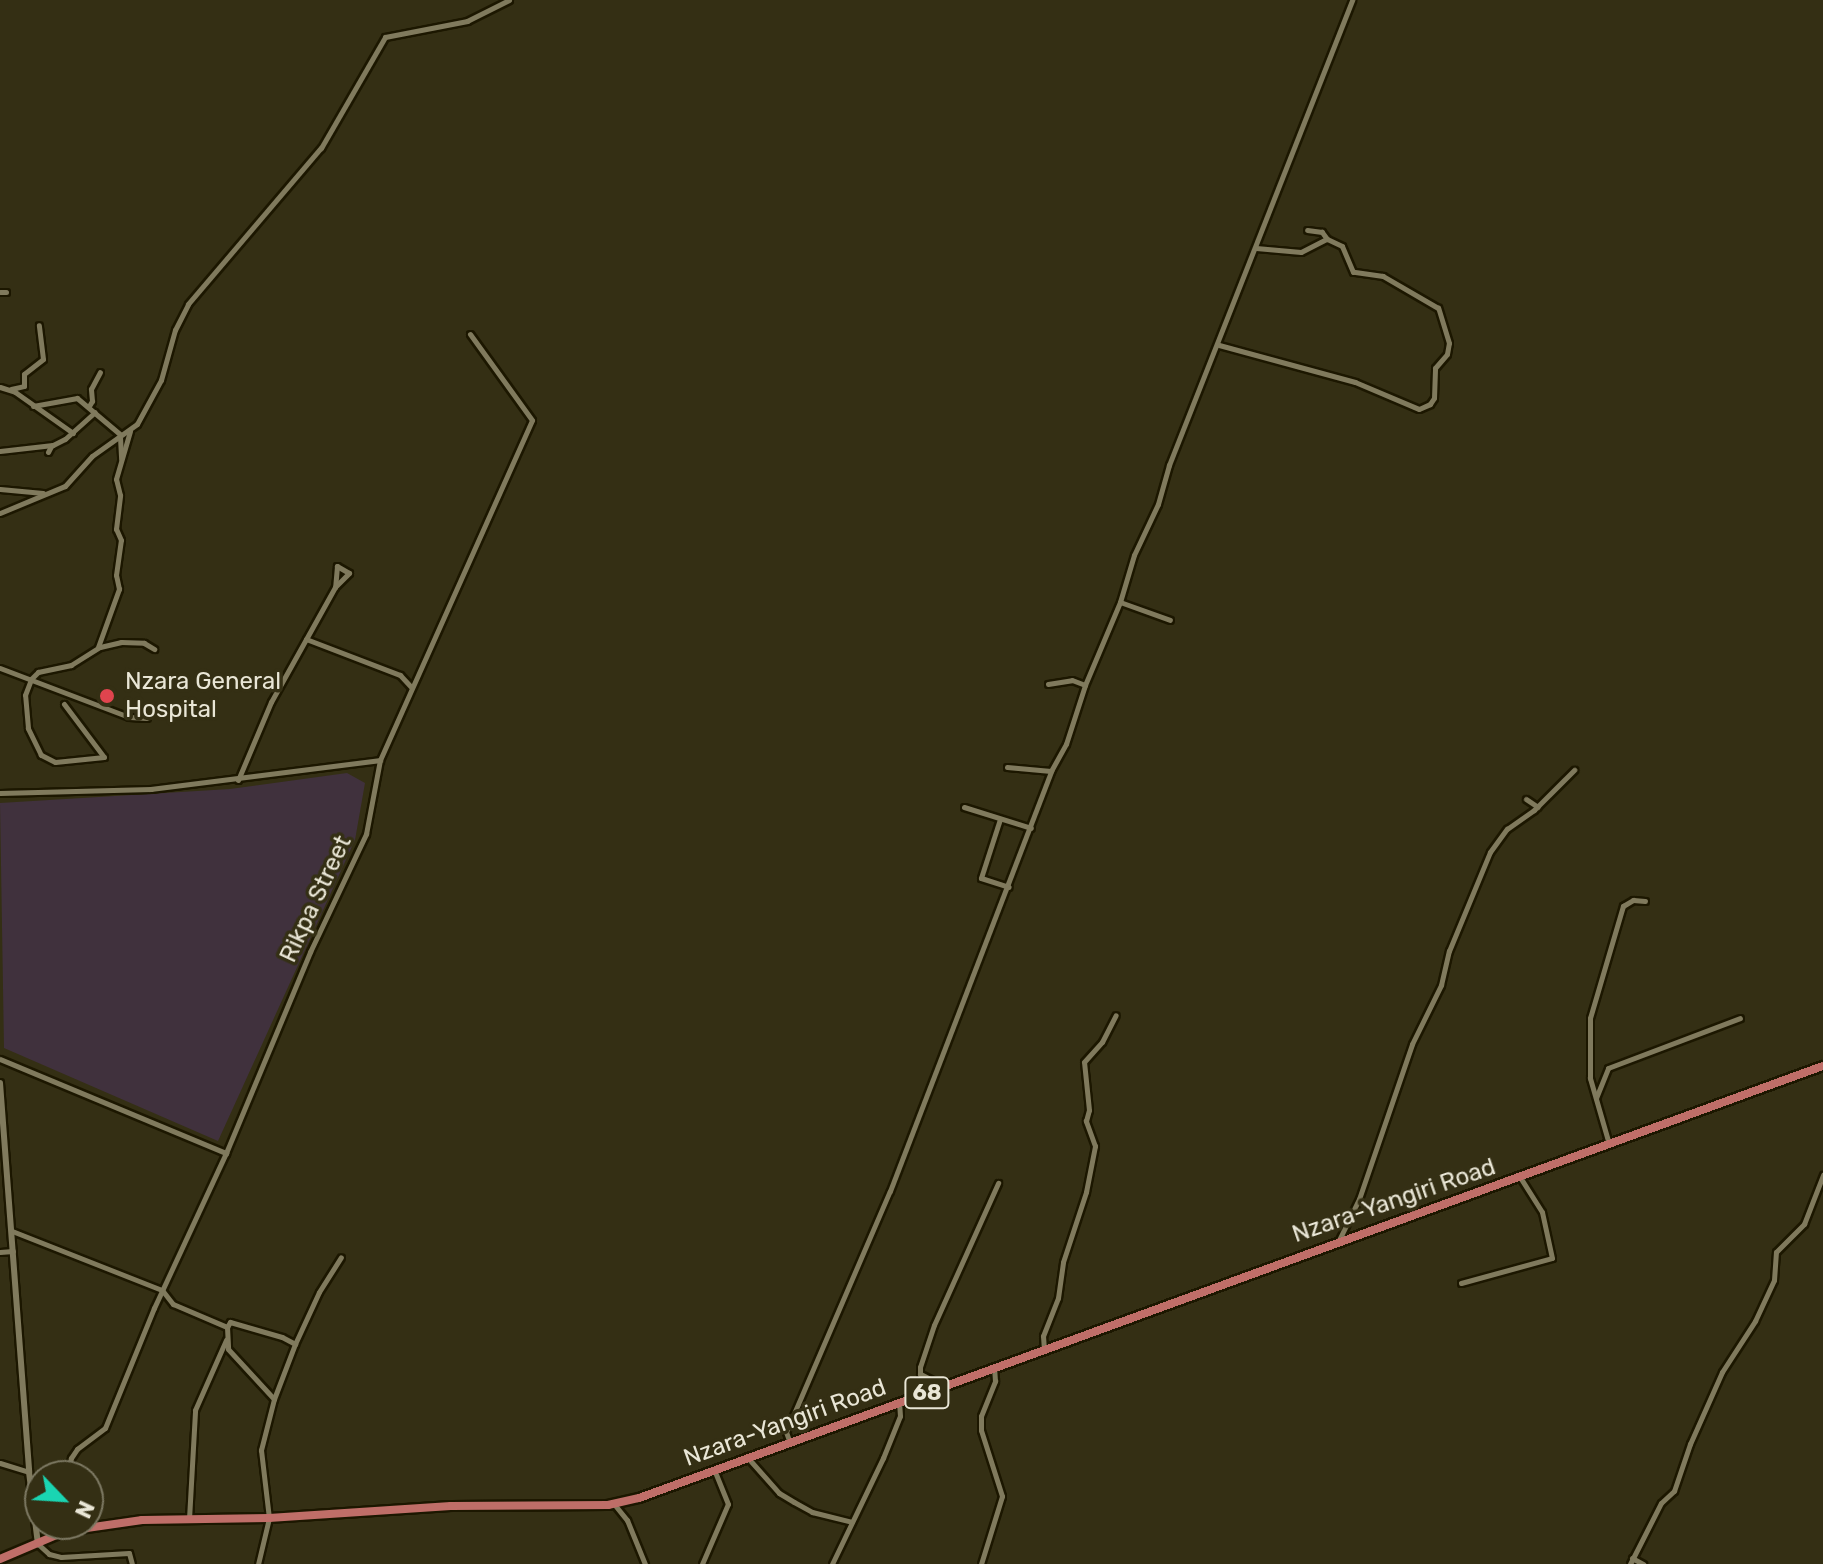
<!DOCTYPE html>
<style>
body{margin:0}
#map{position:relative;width:1823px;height:1564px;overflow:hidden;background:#342f14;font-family:Rubik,sans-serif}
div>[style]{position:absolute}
.industrial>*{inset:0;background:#40313d}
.roads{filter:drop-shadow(2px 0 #1c1700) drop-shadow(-2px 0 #1c1700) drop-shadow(0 2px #1c1700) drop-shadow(0 -2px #1c1700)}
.minor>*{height:5px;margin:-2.5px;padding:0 2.5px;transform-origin:2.5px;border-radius:2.5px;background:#807a5d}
.tertiary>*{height:6px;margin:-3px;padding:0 3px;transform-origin:3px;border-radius:3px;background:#807a5d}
.primary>*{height:8px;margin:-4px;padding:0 4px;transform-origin:4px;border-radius:4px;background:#bf6e68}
.dots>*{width:22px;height:22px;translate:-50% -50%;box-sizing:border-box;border:4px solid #342f14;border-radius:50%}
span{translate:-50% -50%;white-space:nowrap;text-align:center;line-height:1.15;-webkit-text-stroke:7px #342f14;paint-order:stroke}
.shield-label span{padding:2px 6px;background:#342f14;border:2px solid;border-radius:6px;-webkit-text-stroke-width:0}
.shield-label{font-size:22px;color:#e9e6d6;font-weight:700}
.poi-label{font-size:24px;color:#e9e6d6}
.left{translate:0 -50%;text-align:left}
.street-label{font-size:24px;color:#e9e6d6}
.north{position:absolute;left:24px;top:1460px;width:80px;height:80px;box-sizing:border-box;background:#342f14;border:2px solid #7c7862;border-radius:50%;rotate:115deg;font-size:22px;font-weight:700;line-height:32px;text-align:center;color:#e9e6d6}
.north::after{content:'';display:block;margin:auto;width:28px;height:36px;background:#1ad5b2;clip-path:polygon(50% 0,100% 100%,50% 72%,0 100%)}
</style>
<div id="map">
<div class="industrial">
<i style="clip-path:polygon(347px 773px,365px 783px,355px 840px,218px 1141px,4px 1048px,0 803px,230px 789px)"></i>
</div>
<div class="roads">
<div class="minor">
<i style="left:1256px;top:248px;width:45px;rotate:5.1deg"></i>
<i style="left:1301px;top:252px;width:29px;rotate:-27deg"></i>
<i style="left:0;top:292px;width:6px"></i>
<i style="left:1219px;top:345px;width:141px;rotate:15.2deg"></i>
<i style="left:1355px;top:382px;width:69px;rotate:22.9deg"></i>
<i style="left:1419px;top:409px;width:12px;rotate:-24deg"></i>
<i style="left:1430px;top:404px;width:7px;rotate:-56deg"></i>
<i style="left:1434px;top:398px;width:30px;rotate:-88deg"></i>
<i style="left:1435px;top:368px;width:18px;rotate:-49deg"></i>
<i style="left:1447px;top:354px;width:11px;rotate:-80deg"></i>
<i style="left:1449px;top:343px;width:37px;rotate:-107deg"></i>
<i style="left:1438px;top:308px;width:64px;rotate:-149.8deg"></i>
<i style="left:1383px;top:276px;width:30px;rotate:-172deg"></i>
<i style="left:1353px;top:272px;width:28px;rotate:-113deg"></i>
<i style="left:1342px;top:246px;width:17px;rotate:-155deg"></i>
<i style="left:1327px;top:239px;width:9px;rotate:-126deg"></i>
<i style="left:1322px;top:232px;width:15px;rotate:-172deg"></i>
<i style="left:0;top:387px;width:16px;rotate:18deg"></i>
<i style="left:15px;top:392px;width:71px;rotate:35.3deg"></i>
<i style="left:11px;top:389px;width:13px;rotate:-13deg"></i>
<i style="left:24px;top:386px;width:12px;rotate:-90deg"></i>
<i style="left:24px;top:374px;width:24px;rotate:-38deg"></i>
<i style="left:43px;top:359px;width:34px;rotate:-97deg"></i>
<i style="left:33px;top:406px;width:45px;rotate:-10.3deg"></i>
<i style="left:77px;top:398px;width:57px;rotate:40.1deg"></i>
<i style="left:89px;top:406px;width:6px;rotate:-59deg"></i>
<i style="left:92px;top:401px;width:12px;rotate:-95deg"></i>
<i style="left:91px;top:389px;width:19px;rotate:-62deg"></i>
<i style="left:120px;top:437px;width:22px;rotate:87deg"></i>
<i style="left:0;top:451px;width:53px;rotate:-6.5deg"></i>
<i style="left:48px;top:452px;width:7px;rotate:-63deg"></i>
<i style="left:51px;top:446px;width:16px;rotate:-27deg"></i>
<i style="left:65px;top:439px;width:40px;rotate:-42deg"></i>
<i style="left:0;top:489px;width:43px;rotate:5.3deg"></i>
<i style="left:0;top:513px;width:70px;rotate:-22.6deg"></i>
<i style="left:65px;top:486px;width:40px;rotate:-48deg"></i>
<i style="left:92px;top:456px;width:55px;rotate:-35.4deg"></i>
<i style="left:137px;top:424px;width:50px;rotate:-61.4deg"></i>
<i style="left:161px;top:380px;width:52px;rotate:-74.4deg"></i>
<i style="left:175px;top:330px;width:29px;rotate:-63deg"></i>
<i style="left:188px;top:304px;width:205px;rotate:-49.6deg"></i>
<i style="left:321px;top:148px;width:128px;rotate:-60deg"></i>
<i style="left:385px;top:37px;width:84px;rotate:-11deg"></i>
<i style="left:467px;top:21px;width:47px;rotate:-26.6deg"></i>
<i style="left:1120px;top:602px;width:53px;rotate:19.8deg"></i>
<i style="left:306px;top:639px;width:101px;rotate:21deg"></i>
<i style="left:400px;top:675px;width:16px;rotate:47deg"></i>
<i style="left:98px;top:647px;width:62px;rotate:-70.1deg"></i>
<i style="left:119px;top:589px;width:14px;rotate:-102deg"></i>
<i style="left:116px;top:575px;width:35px;rotate:-82deg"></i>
<i style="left:121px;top:540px;width:12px;rotate:-114deg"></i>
<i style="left:116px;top:529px;width:34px;rotate:-83deg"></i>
<i style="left:120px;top:495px;width:16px;rotate:-104deg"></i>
<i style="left:116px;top:479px;width:50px;rotate:-73.7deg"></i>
<i style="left:0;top:668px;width:138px;rotate:20.8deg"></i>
<i style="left:129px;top:717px;width:18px;rotate:3deg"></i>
<i style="left:1048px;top:684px;width:24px;rotate:-9deg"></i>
<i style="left:1072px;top:680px;width:14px;rotate:21deg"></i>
<i style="left:64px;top:704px;width:66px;rotate:53deg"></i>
<i style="left:104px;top:757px;width:49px;rotate:174.2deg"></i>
<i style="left:55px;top:762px;width:16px;rotate:-153deg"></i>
<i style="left:41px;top:755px;width:30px;rotate:-116deg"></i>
<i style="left:28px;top:728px;width:33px;rotate:-95deg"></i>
<i style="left:25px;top:695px;width:17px;rotate:-69deg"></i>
<i style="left:31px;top:679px;width:10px;rotate:-45deg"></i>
<i style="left:38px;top:672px;width:34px;rotate:-12deg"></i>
<i style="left:71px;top:665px;width:34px;rotate:-32deg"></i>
<i style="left:100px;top:647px;width:22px;rotate:-13deg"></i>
<i style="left:121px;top:642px;width:23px;rotate:2deg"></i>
<i style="left:144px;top:643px;width:12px;rotate:31deg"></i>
<i style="left:1007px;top:767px;width:44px;rotate:5.2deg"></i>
<i style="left:238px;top:780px;width:85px;rotate:-67.1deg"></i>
<i style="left:271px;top:702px;width:132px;rotate:-60.9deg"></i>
<i style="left:335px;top:587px;width:20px;rotate:-45deg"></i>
<i style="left:349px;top:573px;width:14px;rotate:-150deg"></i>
<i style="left:337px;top:566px;width:21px;rotate:95deg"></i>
<i style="left:0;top:793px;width:151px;rotate:-1.5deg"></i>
<i style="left:151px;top:789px;width:231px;rotate:-7.2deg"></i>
<i style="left:1526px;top:799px;width:14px;rotate:34deg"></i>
<i style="left:964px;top:807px;width:70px;rotate:17.4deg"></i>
<i style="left:1000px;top:819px;width:62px;rotate:107.9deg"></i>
<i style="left:981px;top:878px;width:29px;rotate:18deg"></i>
<i style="left:0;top:1059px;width:245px;rotate:22.6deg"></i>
<i style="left:1596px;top:1098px;width:32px;rotate:-68deg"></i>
<i style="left:1608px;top:1068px;width:141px;rotate:-20.7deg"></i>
<i style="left:1609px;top:1144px;width:69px;rotate:-106.1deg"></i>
<i style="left:1590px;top:1078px;width:60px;rotate:-90deg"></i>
<i style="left:1590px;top:1018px;width:117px;rotate:-73.6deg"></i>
<i style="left:1623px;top:906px;width:12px;rotate:-31deg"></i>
<i style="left:1633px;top:900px;width:12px;rotate:5deg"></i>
<i style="left:12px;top:1231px;width:161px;rotate:21.5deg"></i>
<i style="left:162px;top:1290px;width:18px;rotate:52deg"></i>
<i style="left:173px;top:1304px;width:59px;rotate:23.1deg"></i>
<i style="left:227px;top:1327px;width:22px;rotate:87deg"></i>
<i style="left:228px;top:1349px;width:68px;rotate:47.4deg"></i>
<i style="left:274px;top:1399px;width:53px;rotate:104.3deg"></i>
<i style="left:261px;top:1450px;width:68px;rotate:83.3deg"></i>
<i style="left:269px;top:1518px;width:47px;rotate:103.4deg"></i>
<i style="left:1338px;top:1242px;width:48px;rotate:-64deg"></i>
<i style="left:1359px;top:1199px;width:164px;rotate:-71.1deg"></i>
<i style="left:1412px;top:1044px;width:66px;rotate:-63.8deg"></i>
<i style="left:1441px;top:985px;width:35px;rotate:-77deg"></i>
<i style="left:1449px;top:951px;width:107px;rotate:-67.5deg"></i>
<i style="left:1490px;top:852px;width:29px;rotate:-54deg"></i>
<i style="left:1507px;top:829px;width:33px;rotate:-35deg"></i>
<i style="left:1534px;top:810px;width:57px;rotate:-45deg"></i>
<i style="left:0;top:1252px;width:13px;rotate:-4deg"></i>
<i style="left:1461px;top:1283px;width:94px;rotate:-15.4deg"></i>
<i style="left:1552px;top:1258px;width:47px;rotate:-102.3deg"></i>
<i style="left:1542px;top:1212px;width:41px;rotate:-122.2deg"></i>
<i style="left:227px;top:1327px;width:6px;rotate:-59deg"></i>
<i style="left:230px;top:1322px;width:54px;rotate:16.1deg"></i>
<i style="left:282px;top:1337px;width:15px;rotate:28deg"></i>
<i style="left:1044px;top:1350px;width:14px;rotate:-94deg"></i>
<i style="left:1043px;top:1336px;width:41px;rotate:-68.5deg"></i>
<i style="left:1058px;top:1298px;width:36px;rotate:-82deg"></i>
<i style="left:1063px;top:1262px;width:74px;rotate:-71.8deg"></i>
<i style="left:1086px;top:1192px;width:47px;rotate:-78.9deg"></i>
<i style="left:1095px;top:1146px;width:27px;rotate:-110deg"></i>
<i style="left:1086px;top:1121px;width:11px;rotate:-75deg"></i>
<i style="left:1089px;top:1110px;width:48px;rotate:-95.9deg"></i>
<i style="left:1084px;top:1062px;width:27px;rotate:-48deg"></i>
<i style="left:1102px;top:1042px;width:30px;rotate:-63deg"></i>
<i style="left:944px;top:1386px;width:27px;rotate:-153deg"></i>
<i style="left:920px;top:1374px;width:7px;rotate:-90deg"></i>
<i style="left:920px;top:1367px;width:44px;rotate:-71.6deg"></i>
<i style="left:934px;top:1325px;width:156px;rotate:-65.7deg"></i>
<i style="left:274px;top:1399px;width:59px;rotate:-69.1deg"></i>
<i style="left:295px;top:1344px;width:57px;rotate:-65.2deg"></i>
<i style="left:319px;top:1292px;width:41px;rotate:-57.8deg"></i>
<i style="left:790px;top:1443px;width:12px;rotate:-110deg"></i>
<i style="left:786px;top:1432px;width:262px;rotate:-66.7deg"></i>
<i style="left:890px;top:1191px;width:450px;rotate:-69deg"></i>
<i style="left:1051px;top:771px;width:31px;rotate:-61deg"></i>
<i style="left:1066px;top:744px;width:62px;rotate:-72.1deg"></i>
<i style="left:1085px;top:685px;width:90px;rotate:-67.1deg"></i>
<i style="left:1120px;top:602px;width:49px;rotate:-73.4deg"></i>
<i style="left:1134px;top:555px;width:56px;rotate:-64.8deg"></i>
<i style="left:1158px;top:504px;width:41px;rotate:-74.2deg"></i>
<i style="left:1169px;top:465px;width:500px;rotate:-68.5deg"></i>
<i style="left:748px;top:1458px;width:47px;rotate:48.5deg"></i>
<i style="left:779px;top:1493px;width:17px;rotate:31deg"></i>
<i style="left:794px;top:1502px;width:21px;rotate:29deg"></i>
<i style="left:812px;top:1512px;width:41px;rotate:14deg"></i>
<i style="left:0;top:1463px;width:30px;rotate:17deg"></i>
<i style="left:68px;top:1476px;width:18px;rotate:-81deg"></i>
<i style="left:71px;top:1458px;width:11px;rotate:-56deg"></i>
<i style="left:77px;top:1449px;width:35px;rotate:-37deg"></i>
<i style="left:105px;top:1428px;width:130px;rotate:-67.8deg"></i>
<i style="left:154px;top:1308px;width:171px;rotate:-65.1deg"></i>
<i style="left:226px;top:1153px;width:218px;rotate:-67.3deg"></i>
<i style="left:310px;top:952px;width:131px;rotate:-64.6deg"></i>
<i style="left:366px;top:834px;width:75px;rotate:-79.3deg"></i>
<i style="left:380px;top:760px;width:372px;rotate:-65.9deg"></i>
<i style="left:532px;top:420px;width:106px;rotate:-125.8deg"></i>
<i style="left:614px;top:1504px;width:21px;rotate:51deg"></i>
<i style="left:627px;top:1520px;width:48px;rotate:67.8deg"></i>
<i style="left:189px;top:1519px;width:109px;rotate:-86.8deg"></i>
<i style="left:195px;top:1410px;width:77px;rotate:-66.1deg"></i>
<i style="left:38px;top:1544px;width:15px;rotate:42deg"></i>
<i style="left:49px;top:1554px;width:12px;rotate:14deg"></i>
<i style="left:61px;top:1557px;width:68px;rotate:-3.4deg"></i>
<i style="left:129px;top:1553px;width:11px;rotate:75deg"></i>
<i style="left:1632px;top:1558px;width:13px;rotate:29deg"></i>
<i style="left:702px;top:1564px;width:65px;rotate:-66.6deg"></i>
<i style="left:728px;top:1504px;width:37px;rotate:-112deg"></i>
<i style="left:832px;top:1564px;width:118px;rotate:-64.3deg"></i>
<i style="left:883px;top:1458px;width:45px;rotate:-68deg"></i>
<i style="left:900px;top:1416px;width:13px;rotate:-94deg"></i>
<i style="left:981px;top:1564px;width:71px;rotate:-72.8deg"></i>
<i style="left:1002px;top:1496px;width:69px;rotate:-107.7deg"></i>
<i style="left:981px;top:1430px;width:14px;rotate:-90deg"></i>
<i style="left:981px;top:1416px;width:38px;rotate:-68deg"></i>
<i style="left:995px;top:1381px;width:13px;rotate:-94deg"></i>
<i style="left:1630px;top:1564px;width:68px;rotate:-63.1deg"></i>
<i style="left:1661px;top:1503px;width:18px;rotate:-43deg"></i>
<i style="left:1674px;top:1491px;width:50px;rotate:-71.2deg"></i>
<i style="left:1690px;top:1444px;width:79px;rotate:-66deg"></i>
<i style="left:1722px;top:1372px;width:61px;rotate:-57.1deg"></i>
<i style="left:1755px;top:1321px;width:45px;rotate:-65.1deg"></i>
<i style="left:1774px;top:1280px;width:28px;rotate:-86deg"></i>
<i style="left:1776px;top:1252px;width:40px;rotate:-45deg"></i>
<i style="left:1804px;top:1224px;width:53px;rotate:-68.8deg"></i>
</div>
<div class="tertiary">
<i style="left:0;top:1083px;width:390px;rotate:85.7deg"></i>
<i style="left:29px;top:1472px;width:73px;rotate:82.9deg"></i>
</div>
<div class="primary">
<i style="left:0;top:1559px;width:72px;rotate:-23deg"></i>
<i style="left:66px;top:1531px;width:77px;rotate:-8.2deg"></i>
<i style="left:142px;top:1520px;width:127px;rotate:-0.9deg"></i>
<i style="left:269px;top:1518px;width:182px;rotate:-3.8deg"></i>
<i style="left:451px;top:1506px;width:157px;rotate:-0.4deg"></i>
<i style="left:608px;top:1505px;width:32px;rotate:-13deg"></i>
<i style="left:639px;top:1498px;width:1260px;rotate:-20.05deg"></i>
</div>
</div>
<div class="dots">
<i style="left:107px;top:696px;background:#e0444e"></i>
</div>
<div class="shield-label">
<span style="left:927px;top:1393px">68</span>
</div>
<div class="poi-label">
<span class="left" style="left:125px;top:696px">Nzara General<br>Hospital</span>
</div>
<div class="street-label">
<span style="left:316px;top:899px;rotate:-65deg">Rikpa Street</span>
<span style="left:1394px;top:1201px;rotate:-19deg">Nzara-Yangiri Road</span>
<span style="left:785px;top:1423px;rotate:-20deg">Nzara-Yangiri Road</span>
</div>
<div class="north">N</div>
</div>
